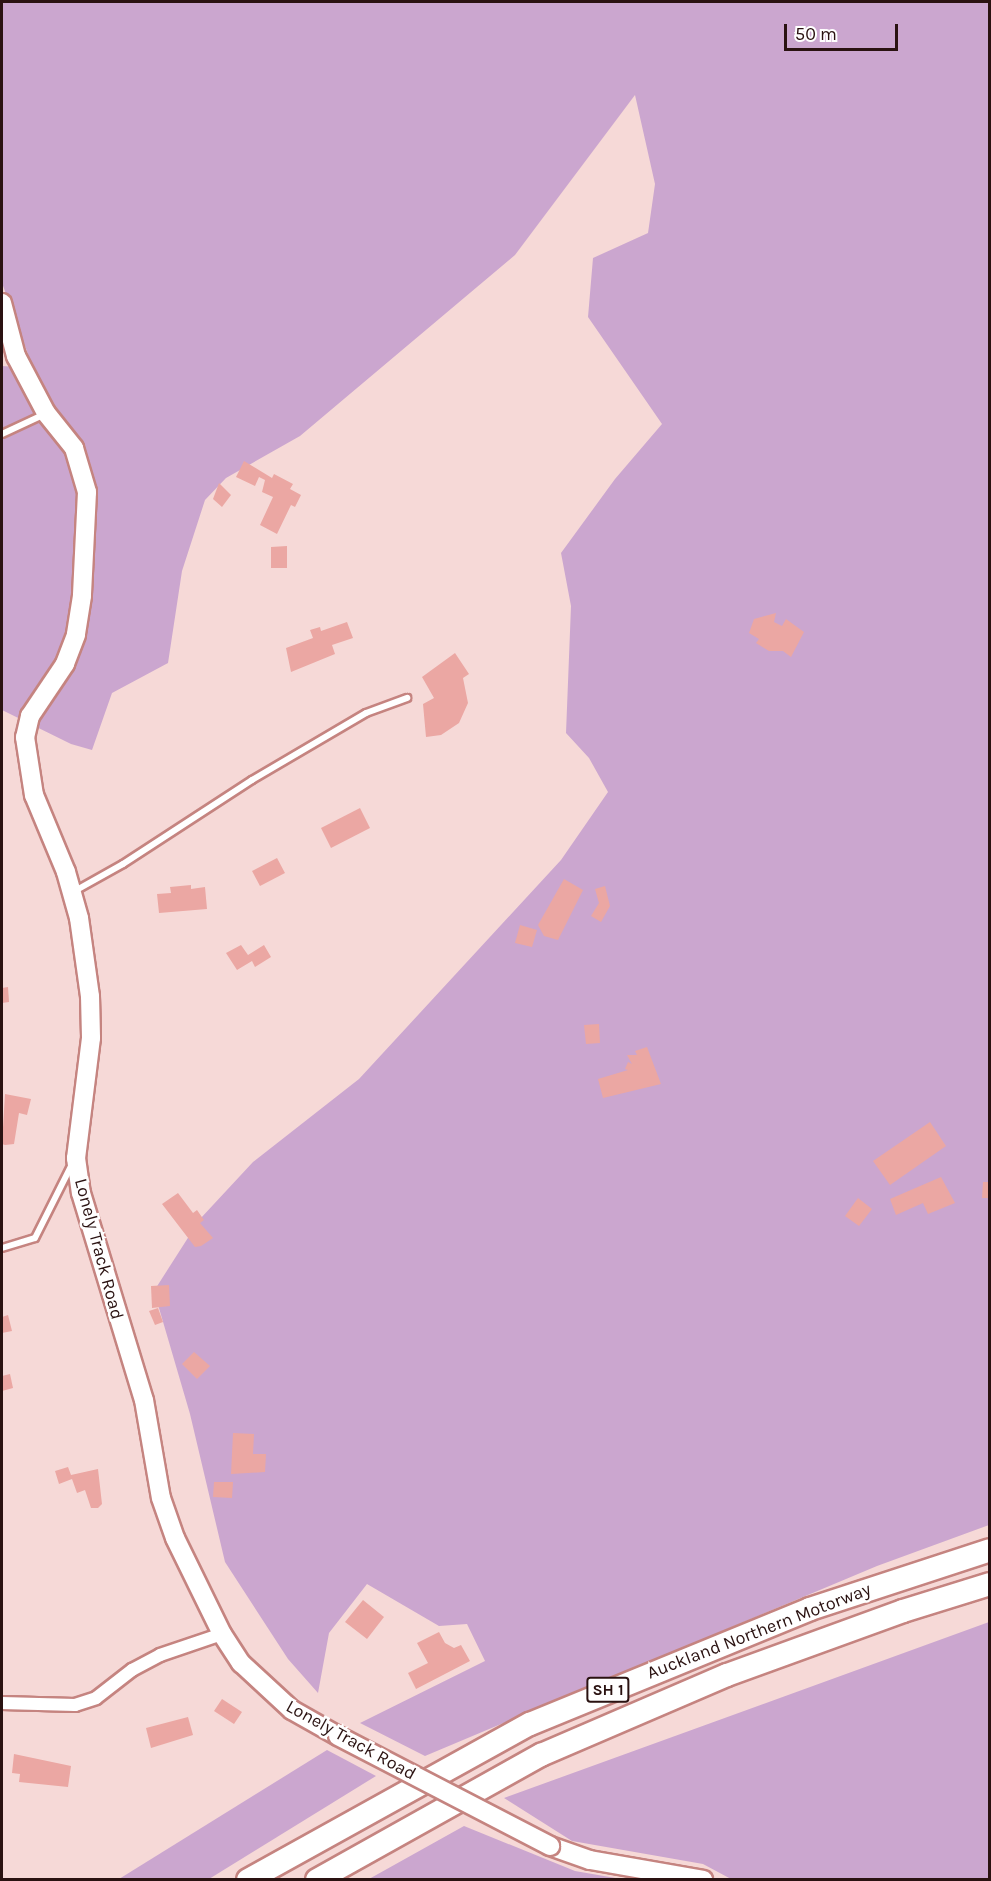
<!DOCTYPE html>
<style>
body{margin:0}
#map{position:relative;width:991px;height:1881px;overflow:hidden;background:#f6d9d7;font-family:Karla,sans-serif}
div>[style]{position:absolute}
.green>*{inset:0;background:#cba6cf}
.building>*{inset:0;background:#eba7a3}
.roads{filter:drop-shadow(2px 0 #c58480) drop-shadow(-2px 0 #c58480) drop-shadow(0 2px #c58480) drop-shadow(0 -2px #c58480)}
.lane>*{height:6px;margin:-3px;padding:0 3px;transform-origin:3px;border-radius:3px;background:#fff}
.street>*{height:12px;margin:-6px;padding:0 6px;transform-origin:6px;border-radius:6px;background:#fff}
.secondary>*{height:18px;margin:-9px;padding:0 9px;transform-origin:9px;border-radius:9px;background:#fff}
.highway>*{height:22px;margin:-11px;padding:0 11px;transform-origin:11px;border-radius:11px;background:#fff}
.bridges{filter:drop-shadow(2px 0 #c58480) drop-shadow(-2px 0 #c58480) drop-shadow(0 2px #c58480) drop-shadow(0 -2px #c58480)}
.secondary-bridge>*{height:18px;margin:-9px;padding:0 9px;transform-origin:9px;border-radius:9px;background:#fff}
span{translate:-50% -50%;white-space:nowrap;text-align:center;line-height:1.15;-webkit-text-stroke:5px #fff;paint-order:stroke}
.shield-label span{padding:2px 4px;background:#fff;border:2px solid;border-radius:4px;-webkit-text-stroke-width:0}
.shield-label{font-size:16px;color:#2a1211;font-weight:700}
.street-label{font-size:18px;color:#2a1211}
.frame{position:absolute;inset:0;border:3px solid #2a1211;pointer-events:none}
.scale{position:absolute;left:784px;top:24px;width:114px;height:27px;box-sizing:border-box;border:3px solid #2a1211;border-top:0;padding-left:8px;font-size:18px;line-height:21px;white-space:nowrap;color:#2a1211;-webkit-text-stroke:4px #fff;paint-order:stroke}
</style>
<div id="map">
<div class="green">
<i style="clip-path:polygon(2px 2px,989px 2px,989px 1525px,877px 1566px,425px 1756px,360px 1723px,485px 1661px,467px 1624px,439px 1626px,367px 1584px,329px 1633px,318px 1693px,288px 1659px,225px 1562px,190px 1414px,154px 1291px,200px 1219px,253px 1162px,359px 1079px,561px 860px,608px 792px,589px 758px,566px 733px,571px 606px,561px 553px,615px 479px,662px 424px,588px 317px,593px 258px,648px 233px,655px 184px,635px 95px,515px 255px,300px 436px,226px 478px,205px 500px,182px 571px,168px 663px,112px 693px,92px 750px,71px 744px,2px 710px,2px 366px,33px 368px,2px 283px)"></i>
<i style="clip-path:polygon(989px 1622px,989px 1879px,731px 1879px,703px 1864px,572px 1841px,504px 1798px)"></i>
<i style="clip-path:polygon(327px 1750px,376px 1776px,209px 1879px,119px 1879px)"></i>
<i style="clip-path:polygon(464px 1826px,575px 1871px,621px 1879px,369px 1879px)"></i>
</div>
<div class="building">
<i style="clip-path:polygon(244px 461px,272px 478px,274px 474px,293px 484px,290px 489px,301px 495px,295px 507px,291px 505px,277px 534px,260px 525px,273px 497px,262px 492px,265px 480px,259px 477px,255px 486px,236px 477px)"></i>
<i style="clip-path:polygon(219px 483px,231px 495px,222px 507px,213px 499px)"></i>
<i style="clip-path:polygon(287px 546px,287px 568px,271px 568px,271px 547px)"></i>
<i style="clip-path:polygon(776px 613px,774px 622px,782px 626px,786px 619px,804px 632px,791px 657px,783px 651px,769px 651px,756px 643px,759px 639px,749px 633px,754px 619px)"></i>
<i style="clip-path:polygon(347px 622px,353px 638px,332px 645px,335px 654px,291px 672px,286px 648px,313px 638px,310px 630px,320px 627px,321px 631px)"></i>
<i style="clip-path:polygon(455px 653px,469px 674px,463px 678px,468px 703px,459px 723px,441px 735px,426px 737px,423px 704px,434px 698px,422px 677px)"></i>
<i style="clip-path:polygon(360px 808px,370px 828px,331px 848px,321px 828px)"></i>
<i style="clip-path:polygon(277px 858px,285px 873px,260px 886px,252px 871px)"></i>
<i style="clip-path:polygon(564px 879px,583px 890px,558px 940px,544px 936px,538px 925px)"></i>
<i style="clip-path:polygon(191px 885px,191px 889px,205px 887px,207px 909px,159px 913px,157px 894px,171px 893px,170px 887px)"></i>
<i style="clip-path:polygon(605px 886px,610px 906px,601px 922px,591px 916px,599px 903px,595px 889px)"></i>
<i style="clip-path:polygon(520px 925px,537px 930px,532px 947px,515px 943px)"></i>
<i style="clip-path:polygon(241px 945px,248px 955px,264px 945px,271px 957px,255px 967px,252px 961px,237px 970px,226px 953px)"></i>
<i style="clip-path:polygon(8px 987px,9px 1002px,2px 1003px,2px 988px)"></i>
<i style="clip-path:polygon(599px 1024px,600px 1043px,586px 1044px,584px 1025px)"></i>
<i style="clip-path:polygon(647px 1047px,661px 1084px,603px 1098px,598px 1079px,628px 1070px,625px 1069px,628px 1062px,632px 1064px,627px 1055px,637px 1055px,635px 1051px)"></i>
<i style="clip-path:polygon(5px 1094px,31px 1099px,27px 1115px,19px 1113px,14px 1144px,5px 1145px,2px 1144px)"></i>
<i style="clip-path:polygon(930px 1122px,946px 1146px,890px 1185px,873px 1161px)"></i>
<i style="clip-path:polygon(941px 1177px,955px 1203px,928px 1214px,923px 1203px,896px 1215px,890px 1199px)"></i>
<i style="clip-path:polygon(983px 1182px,990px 1182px,990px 1198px,982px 1198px)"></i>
<i style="clip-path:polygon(178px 1193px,193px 1213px,197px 1210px,204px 1220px,200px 1223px,213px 1238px,201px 1246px,195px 1247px,162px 1204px)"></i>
<i style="clip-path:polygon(858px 1198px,872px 1209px,859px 1226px,845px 1216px)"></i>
<i style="clip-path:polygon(169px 1285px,170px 1306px,152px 1308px,151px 1286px)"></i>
<i style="clip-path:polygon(158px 1308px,163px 1322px,155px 1325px,149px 1311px)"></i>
<i style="clip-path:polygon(8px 1315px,12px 1331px,2px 1333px,2px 1317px)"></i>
<i style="clip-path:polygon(194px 1352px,210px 1366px,197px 1379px,182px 1364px)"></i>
<i style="clip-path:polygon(10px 1374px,13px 1388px,2px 1391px,2px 1376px)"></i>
<i style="clip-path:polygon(233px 1433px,254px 1434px,253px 1454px,266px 1454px,265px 1472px,231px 1474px)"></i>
<i style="clip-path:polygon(68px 1467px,71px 1475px,98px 1469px,102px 1504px,98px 1508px,91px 1508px,85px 1490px,77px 1493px,72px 1479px,59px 1484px,55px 1471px)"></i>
<i style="clip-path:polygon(214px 1482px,233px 1482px,232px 1498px,213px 1497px)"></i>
<i style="clip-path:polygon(363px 1600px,384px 1617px,367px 1639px,345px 1622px)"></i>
<i style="clip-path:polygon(439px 1632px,445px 1643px,454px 1648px,461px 1645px,470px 1661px,416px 1689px,408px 1673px,428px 1663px,417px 1643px)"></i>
<i style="clip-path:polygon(222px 1699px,242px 1712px,234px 1724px,214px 1711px)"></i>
<i style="clip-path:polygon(188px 1717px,193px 1735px,151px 1748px,146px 1728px)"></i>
<i style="clip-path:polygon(14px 1754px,71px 1766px,68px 1787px,19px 1782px,20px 1774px,12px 1773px)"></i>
</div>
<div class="roads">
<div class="lane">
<i style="left:2px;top:434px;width:45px;rotate:-24.9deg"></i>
<i style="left:73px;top:892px;width:57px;rotate:-29.2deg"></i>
<i style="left:123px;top:864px;width:154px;rotate:-33.1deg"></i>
<i style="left:252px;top:780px;width:132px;rotate:-30.4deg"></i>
<i style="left:366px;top:713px;width:44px;rotate:-20.1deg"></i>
<i style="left:2px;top:1248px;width:34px;rotate:-17deg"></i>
<i style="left:35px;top:1238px;width:83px;rotate:-63.4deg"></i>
</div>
<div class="street">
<i style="left:2px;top:1703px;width:73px;rotate:1.6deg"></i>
<i style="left:75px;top:1705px;width:22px;rotate:-18deg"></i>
<i style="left:96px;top:1698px;width:46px;rotate:-37.9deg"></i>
<i style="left:132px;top:1670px;width:32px;rotate:-28deg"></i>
<i style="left:160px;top:1655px;width:65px;rotate:-18.7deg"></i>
</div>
<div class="secondary">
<i style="left:2px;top:303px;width:55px;rotate:75.2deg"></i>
<i style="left:16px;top:356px;width:64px;rotate:62.2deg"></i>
<i style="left:46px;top:413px;width:45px;rotate:51.3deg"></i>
<i style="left:74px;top:448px;width:46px;rotate:73.5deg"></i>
<i style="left:87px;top:492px;width:104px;rotate:92.8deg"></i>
<i style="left:82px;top:596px;width:39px;rotate:99deg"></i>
<i style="left:76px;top:635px;width:31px;rotate:111deg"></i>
<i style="left:65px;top:664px;width:63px;rotate:123.9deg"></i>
<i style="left:30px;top:716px;width:22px;rotate:103deg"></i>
<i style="left:25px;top:737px;width:59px;rotate:81.2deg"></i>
<i style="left:34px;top:795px;width:83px;rotate:67.4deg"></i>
<i style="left:66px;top:872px;width:48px;rotate:74.2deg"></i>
<i style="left:79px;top:918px;width:79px;rotate:82deg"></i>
<i style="left:90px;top:996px;width:42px;rotate:88.6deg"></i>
<i style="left:91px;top:1038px;width:121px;rotate:97.1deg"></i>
<i style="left:76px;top:1158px;width:35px;rotate:82deg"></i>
<i style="left:81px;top:1193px;width:216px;rotate:73.1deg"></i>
<i style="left:144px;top:1400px;width:99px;rotate:80.2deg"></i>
<i style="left:161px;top:1498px;width:42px;rotate:70.7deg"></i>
<i style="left:175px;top:1538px;width:107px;rotate:63.9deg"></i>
<i style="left:222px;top:1634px;width:35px;rotate:57deg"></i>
<i style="left:241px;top:1663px;width:69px;rotate:42.7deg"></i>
<i style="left:292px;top:1710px;width:53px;rotate:29.5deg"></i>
<i style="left:550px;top:1846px;width:42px;rotate:19.3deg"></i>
<i style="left:590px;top:1860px;width:115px;rotate:10deg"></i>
</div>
<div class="highway">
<i style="left:248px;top:1880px;width:322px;rotate:-29deg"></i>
<i style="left:530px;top:1724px;width:303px;rotate:-22.3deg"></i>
<i style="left:810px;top:1609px;width:189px;rotate:-18.1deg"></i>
<i style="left:317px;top:1880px;width:257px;rotate:-29.2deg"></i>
<i style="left:541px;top:1755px;width:202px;rotate:-23.3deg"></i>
<i style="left:727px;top:1675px;width:187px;rotate:-20deg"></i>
<i style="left:903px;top:1611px;width:91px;rotate:-17.2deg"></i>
</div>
</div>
<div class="bridges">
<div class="secondary-bridge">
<i style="left:338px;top:1736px;width:239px;rotate:27.4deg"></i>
</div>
</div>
<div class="shield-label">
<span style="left:608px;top:1690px">SH 1</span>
</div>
<div class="street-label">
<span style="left:99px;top:1249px;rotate:75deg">Lonely Track Road</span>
<span style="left:759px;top:1631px;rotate:-21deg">Auckland Northern Motorway</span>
<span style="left:351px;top:1740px;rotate:29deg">Lonely Track Road</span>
</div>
<div class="frame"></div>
<div class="scale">50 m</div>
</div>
